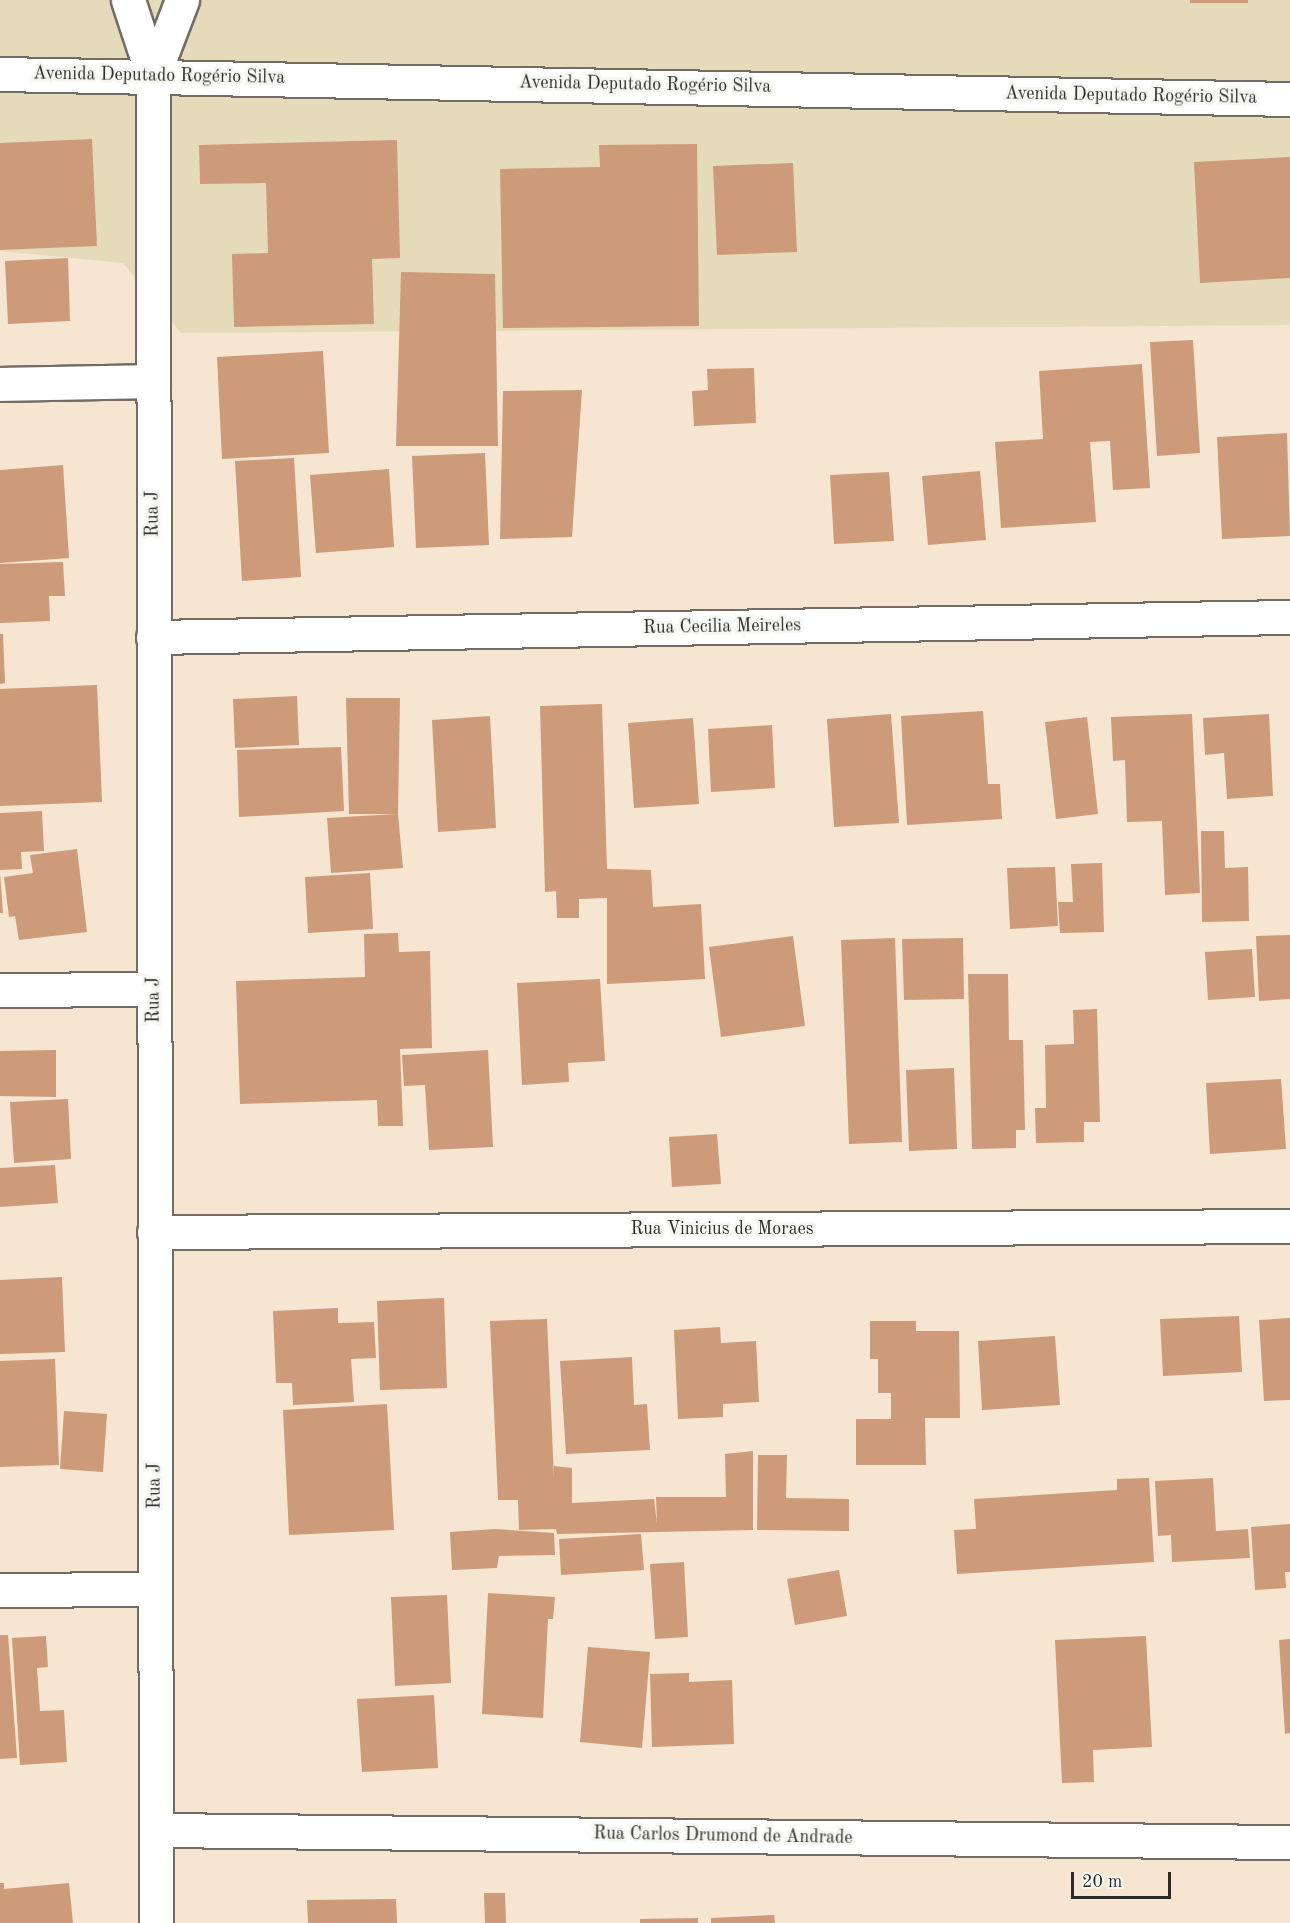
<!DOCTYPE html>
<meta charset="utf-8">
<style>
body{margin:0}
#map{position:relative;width:1290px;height:1923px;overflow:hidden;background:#f5e5d1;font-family:"Old Standard TT",serif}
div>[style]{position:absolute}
.built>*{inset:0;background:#e5dbba}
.building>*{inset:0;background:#cd9b79}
.roads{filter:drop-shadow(2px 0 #726c65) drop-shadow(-2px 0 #726c65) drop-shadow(0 2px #726c65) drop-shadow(0 -2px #726c65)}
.minor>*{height:33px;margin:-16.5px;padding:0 16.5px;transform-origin:16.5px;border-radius:16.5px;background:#fff}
span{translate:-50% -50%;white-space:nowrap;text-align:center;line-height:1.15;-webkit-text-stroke:6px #f6f6f2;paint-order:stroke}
.street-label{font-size:18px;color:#2b2b2b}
.scale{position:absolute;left:1071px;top:1872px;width:100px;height:27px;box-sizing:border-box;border:3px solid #2b2b2b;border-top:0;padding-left:8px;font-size:18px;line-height:21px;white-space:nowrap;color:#2b2b2b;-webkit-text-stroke:4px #f6f6f2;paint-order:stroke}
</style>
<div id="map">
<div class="built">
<i style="clip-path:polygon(0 0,1290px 0,1290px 325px,181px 333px,123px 263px,0 251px)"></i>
</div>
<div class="building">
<i style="clip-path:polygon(1190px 0,1248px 0,1248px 3px,1190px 3px)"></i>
<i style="clip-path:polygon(92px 139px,97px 246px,0 250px,0 143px)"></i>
<i style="clip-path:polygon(397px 140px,400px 258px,372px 259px,374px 324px,234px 327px,232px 254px,268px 253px,266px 183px,200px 184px,199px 145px)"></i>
<i style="clip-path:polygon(697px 144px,699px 326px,503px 328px,500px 169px,600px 167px,599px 145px)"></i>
<i style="clip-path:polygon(1290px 157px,1290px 278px,1200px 283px,1194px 162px)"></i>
<i style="clip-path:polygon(793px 163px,797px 252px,717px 255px,713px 166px)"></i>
<i style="clip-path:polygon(68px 258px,70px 321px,8px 324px,5px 261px)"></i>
<i style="clip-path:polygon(401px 272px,495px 274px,498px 446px,396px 446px)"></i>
<i style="clip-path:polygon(1193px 340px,1200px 453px,1157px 456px,1150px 342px)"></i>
<i style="clip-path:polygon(323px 351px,329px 453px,222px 459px,217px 357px)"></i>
<i style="clip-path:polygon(1142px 364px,1150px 488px,1113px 490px,1110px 441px,1090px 442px,1096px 522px,1001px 528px,995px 442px,1043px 439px,1039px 371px)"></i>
<i style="clip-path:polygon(754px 368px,756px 423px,694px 426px,692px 391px,708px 390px,707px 369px)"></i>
<i style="clip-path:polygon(582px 390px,572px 537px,500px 539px,503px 391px)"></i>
<i style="clip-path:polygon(1287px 433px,1290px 536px,1222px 539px,1217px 437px)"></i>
<i style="clip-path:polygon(485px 453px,489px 545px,416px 548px,412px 456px)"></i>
<i style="clip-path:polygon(294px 458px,301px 577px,242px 581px,235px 461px)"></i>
<i style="clip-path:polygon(63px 465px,69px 558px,0 563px,0 470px)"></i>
<i style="clip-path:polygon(389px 469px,394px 547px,316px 553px,310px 475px)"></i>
<i style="clip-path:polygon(980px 471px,986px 540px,928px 545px,922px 476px)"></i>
<i style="clip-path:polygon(889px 472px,894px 541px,834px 544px,830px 475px)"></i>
<i style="clip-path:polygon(63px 562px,65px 596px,49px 596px,50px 621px,0 623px,0 564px)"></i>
<i style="clip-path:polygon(0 634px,3px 634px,5px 683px,0 684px)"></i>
<i style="clip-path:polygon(97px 685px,102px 802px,0 806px,0 689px)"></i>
<i style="clip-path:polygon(297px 696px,299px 745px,235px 748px,233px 699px)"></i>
<i style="clip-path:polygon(346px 698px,400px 698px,398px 814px,403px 868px,331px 873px,327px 818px,396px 814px,349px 814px)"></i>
<i style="clip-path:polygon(602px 704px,607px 869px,651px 870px,653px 907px,701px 904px,705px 979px,607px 984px,607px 898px,579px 899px,579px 918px,557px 918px,556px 891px,545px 892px,540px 706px)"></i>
<i style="clip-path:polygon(983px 711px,988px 784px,1000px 784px,1002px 819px,907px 825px,901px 716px)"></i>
<i style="clip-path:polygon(891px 714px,899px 823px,834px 827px,827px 719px)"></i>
<i style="clip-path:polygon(1192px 714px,1200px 893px,1165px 895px,1162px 821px,1127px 822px,1125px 760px,1113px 761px,1111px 717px)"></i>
<i style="clip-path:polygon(1269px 714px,1273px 796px,1227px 799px,1224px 753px,1205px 755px,1203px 718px)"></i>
<i style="clip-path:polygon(490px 716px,496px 828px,438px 832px,432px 720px)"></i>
<i style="clip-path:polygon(1087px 717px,1098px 814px,1056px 819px,1045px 722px)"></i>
<i style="clip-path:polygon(693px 718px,699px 804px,634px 808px,628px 723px)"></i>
<i style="clip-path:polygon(772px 725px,775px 788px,711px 792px,708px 729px)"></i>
<i style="clip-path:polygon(341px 747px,344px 811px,239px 817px,237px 750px)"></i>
<i style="clip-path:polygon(42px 811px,44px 851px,21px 852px,22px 869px,0 870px,0 813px)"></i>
<i style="clip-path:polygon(1201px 831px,1224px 831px,1225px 868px,1248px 867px,1249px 921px,1202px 922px)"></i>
<i style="clip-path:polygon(77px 849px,87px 932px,19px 940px,15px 916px,9px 917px,4px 877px,33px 873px,30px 855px)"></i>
<i style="clip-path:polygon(1102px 863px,1104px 932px,1060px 933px,1058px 902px,1073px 902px,1071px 864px)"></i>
<i style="clip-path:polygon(1055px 867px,1058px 926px,1010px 929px,1007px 868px)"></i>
<i style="clip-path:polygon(0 873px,3px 913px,0 913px)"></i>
<i style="clip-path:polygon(370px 873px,373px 929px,308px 933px,305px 877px)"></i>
<i style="clip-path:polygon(398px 933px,399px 952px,430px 951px,432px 1048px,400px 1049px,403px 1126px,378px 1126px,377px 1100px,240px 1104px,236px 981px,365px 977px,364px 934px)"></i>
<i style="clip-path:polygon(1290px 935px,1290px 999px,1259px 1001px,1256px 936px)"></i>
<i style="clip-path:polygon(793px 936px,805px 1026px,721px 1037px,709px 947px)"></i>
<i style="clip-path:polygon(895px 938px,902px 1142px,849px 1144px,841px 940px)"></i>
<i style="clip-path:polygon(963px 938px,964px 999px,904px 1000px,902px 939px)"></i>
<i style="clip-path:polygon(1252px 949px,1255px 997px,1208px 1000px,1205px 952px)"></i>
<i style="clip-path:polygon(968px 974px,1008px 974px,1009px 1040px,1023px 1040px,1025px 1130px,1016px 1130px,1016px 1148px,972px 1149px)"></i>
<i style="clip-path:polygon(600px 979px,605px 1061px,568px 1063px,569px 1082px,522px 1085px,517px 983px)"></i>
<i style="clip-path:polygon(1097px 1009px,1100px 1122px,1084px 1122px,1084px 1142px,1036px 1143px,1035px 1108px,1046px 1108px,1045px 1045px,1074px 1044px,1073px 1010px)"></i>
<i style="clip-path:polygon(56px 1050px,56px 1097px,0 1096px,0 1051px)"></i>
<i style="clip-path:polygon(488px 1050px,493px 1147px,429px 1150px,425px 1085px,404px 1086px,402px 1055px)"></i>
<i style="clip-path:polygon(954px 1068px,957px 1149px,909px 1151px,906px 1070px)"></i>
<i style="clip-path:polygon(1281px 1079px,1286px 1149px,1210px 1154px,1206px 1083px)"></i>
<i style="clip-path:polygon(68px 1099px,71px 1159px,14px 1163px,10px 1102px)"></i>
<i style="clip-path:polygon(717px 1134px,721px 1184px,672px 1187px,669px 1137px)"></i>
<i style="clip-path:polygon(55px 1165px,58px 1203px,0 1207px,0 1168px)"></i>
<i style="clip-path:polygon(62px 1277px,65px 1352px,0 1354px,0 1280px)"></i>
<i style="clip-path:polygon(444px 1298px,447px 1388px,380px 1390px,377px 1301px)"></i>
<i style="clip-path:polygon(338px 1308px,338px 1323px,374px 1322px,376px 1358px,351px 1359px,354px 1402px,293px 1405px,292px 1383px,276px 1383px,273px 1311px)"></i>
<i style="clip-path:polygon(1239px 1316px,1242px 1372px,1163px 1376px,1160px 1319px)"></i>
<i style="clip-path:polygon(1290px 1318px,1290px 1400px,1264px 1401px,1259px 1320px)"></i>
<i style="clip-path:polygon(547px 1319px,554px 1478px,554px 1466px,572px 1468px,572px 1503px,654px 1499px,657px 1524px,656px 1497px,726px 1497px,725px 1454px,753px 1451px,753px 1530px,557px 1534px,556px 1529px,519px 1530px,518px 1500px,498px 1500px,490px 1321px)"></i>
<i style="clip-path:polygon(870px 1321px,916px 1321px,916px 1331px,959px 1331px,960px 1418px,925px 1418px,926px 1465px,856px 1465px,856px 1419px,891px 1419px,891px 1393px,878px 1393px,878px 1359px,870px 1359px)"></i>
<i style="clip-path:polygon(720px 1327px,721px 1343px,756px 1341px,759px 1402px,723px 1404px,723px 1417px,678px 1419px,674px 1330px)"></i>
<i style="clip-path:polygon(1055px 1336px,1060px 1405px,982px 1410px,978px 1341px)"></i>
<i style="clip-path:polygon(632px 1357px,634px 1405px,647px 1404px,650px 1450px,566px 1454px,560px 1361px)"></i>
<i style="clip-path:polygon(55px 1359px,59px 1465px,0 1467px,0 1361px)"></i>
<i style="clip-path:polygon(387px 1404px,394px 1530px,289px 1535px,283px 1410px)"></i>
<i style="clip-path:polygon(64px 1411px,107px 1414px,103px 1472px,60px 1469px)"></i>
<i style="clip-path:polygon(758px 1455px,787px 1455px,786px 1498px,849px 1499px,849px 1531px,757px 1530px)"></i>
<i style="clip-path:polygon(1149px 1478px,1154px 1562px,957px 1574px,954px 1530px,976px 1529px,974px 1499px,1117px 1490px,1117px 1479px)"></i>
<i style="clip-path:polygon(1213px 1478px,1216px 1531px,1248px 1529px,1250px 1558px,1172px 1562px,1171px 1535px,1158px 1536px,1155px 1481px)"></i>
<i style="clip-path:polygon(1290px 1524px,1290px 1572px,1285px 1572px,1286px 1588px,1255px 1590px,1251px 1527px)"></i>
<i style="clip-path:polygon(495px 1529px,554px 1533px,555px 1555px,499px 1556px,497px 1568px,452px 1570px,450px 1532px)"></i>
<i style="clip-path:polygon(641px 1534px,644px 1570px,561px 1575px,559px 1539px)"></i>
<i style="clip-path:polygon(684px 1562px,688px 1637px,655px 1639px,650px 1564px)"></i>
<i style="clip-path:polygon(839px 1570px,847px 1616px,795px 1625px,787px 1579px)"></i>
<i style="clip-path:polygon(488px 1593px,555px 1597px,553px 1619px,548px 1619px,543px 1718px,482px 1714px)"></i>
<i style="clip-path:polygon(447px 1595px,451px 1683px,395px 1686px,391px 1597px)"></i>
<i style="clip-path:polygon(0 1635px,8px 1635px,17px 1758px,0 1759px)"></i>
<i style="clip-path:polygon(46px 1636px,48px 1667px,37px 1668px,40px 1711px,64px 1710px,67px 1762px,20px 1765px,12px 1638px)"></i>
<i style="clip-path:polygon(1146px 1636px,1152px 1747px,1093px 1750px,1094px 1782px,1062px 1783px,1055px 1640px)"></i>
<i style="clip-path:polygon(1290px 1639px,1290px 1733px,1285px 1734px,1279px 1640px)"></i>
<i style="clip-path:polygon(588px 1647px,650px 1652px,642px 1748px,580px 1742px)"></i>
<i style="clip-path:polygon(689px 1673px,689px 1682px,732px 1680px,734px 1744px,652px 1747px,650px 1674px)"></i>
<i style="clip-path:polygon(434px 1695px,438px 1768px,362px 1772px,357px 1699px)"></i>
<i style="clip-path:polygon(0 1883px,4px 1883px,4px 1889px,69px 1883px,73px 1923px,0 1923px)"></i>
<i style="clip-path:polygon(484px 1893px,505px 1893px,506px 1923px,485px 1923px)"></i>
<i style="clip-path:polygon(396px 1899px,397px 1923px,308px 1923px,307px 1900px)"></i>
<i style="clip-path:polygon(774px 1915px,775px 1923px,711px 1923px,711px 1918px)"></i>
<i style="clip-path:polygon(698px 1918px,698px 1923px,640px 1923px,640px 1919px)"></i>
</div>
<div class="roads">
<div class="minor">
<i style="left:128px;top:0;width:80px;rotate:71.8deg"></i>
<i style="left:153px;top:76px;width:1847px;rotate:89.91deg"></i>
<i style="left:0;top:74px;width:1290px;rotate:1.11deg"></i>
<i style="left:153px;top:76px;width:81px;rotate:-69.1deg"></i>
<i style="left:0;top:384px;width:153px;rotate:-1.1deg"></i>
<i style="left:153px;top:637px;width:1137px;rotate:-1.01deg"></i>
<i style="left:0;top:990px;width:154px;rotate:-0.4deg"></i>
<i style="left:154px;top:1232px;width:1136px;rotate:-0.3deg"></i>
<i style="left:0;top:1590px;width:155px;rotate:-0.4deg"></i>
<i style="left:156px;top:1830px;width:1134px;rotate:0.61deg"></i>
</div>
</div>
<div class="street-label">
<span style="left:159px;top:76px;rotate:1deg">Avenida Deputado Rogério Silva</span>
<span style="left:645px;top:85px;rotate:1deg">Avenida Deputado Rogério Silva</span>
<span style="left:1131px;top:96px;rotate:1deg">Avenida Deputado Rogério Silva</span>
<span style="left:153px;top:514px;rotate:-90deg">Rua J</span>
<span style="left:722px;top:627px;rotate:-1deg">Rua Cecilia Meireles</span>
<span style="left:154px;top:1000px;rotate:-90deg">Rua J</span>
<span style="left:722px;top:1229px">Rua Vinicius de Moraes</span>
<span style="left:155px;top:1486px;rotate:-90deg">Rua J</span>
<span style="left:723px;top:1836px;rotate:1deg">Rua Carlos Drumond de Andrade</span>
</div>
<div class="scale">20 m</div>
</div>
